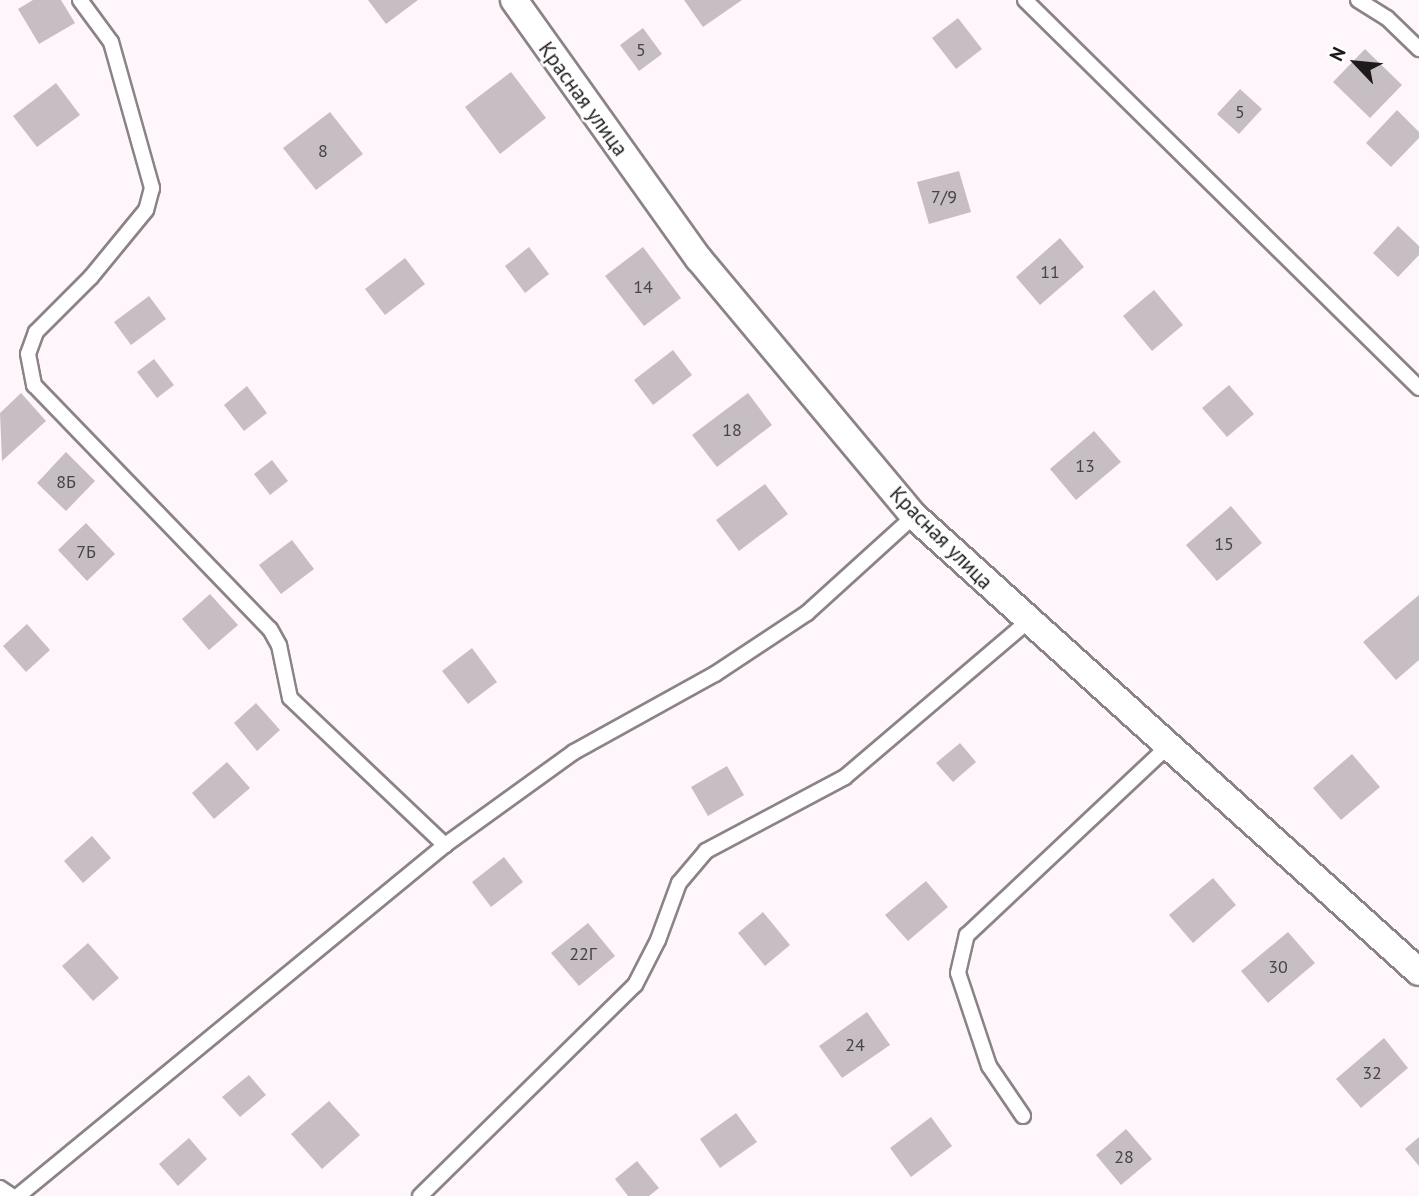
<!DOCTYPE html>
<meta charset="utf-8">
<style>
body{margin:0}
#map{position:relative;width:1419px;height:1196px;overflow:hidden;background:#fff6fb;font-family:"PT Sans",sans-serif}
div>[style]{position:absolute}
.building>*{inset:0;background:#c7bec3}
.roads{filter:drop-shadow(2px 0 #8b8387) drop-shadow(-2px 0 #8b8387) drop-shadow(0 2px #8b8387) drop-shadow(0 -2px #8b8387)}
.service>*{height:14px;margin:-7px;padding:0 7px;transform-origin:7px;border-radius:7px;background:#fff}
.minor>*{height:26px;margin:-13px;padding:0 13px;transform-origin:13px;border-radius:13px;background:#fff}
span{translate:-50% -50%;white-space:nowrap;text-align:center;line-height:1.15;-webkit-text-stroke:5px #fff;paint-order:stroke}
.number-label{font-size:18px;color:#484345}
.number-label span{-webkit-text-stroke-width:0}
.street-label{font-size:21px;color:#1d1a1b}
.north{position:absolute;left:1321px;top:28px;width:70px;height:70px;-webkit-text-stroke:5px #fff;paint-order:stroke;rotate:296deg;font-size:19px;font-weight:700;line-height:28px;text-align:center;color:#1d1a1b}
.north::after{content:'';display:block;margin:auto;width:24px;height:32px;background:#1d1a1b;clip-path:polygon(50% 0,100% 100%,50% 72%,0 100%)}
</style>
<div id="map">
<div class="building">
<i style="clip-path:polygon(33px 0,61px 0,75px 23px,39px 44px,18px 9px)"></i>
<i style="clip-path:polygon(368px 0,418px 0,386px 24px)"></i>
<i style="clip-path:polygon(684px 0,742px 0,703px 27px)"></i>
<i style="clip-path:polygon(958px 18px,982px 49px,956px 69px,932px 38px)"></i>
<i style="clip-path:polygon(643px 28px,662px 54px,639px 71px,620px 45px)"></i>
<i style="clip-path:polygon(1365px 49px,1402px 85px,1370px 118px,1333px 82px)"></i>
<i style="clip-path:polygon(511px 72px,546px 118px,500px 154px,465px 107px)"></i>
<i style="clip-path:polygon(56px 83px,80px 115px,37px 147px,13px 116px)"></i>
<i style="clip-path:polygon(1240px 89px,1262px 109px,1239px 134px,1217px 114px)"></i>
<i style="clip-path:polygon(1397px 110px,1419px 132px,1419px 138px,1391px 167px,1366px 143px)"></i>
<i style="clip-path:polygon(330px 112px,363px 154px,316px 190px,283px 148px)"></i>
<i style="clip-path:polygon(959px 171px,971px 212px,929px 224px,917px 182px)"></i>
<i style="clip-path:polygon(1398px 226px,1419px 246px,1419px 255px,1398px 277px,1373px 253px)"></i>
<i style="clip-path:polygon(1060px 238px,1084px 267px,1040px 305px,1016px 277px)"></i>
<i style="clip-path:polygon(529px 247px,549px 274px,525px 293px,505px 266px)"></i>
<i style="clip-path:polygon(643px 247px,681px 298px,644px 326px,605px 276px)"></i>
<i style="clip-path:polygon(405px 258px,425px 284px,385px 315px,365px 289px)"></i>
<i style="clip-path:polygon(1154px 290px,1183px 325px,1152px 351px,1123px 316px)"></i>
<i style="clip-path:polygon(149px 296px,166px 319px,131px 345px,114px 322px)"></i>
<i style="clip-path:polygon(673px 350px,692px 375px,653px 405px,634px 380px)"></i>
<i style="clip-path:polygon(154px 359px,174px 385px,157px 398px,137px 372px)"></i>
<i style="clip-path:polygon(1229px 385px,1254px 414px,1227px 437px,1202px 408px)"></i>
<i style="clip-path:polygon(247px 386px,267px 413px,244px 431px,224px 405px)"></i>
<i style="clip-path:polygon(21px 393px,46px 421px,2px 461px,0 413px)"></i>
<i style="clip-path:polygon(748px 393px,772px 425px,717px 467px,692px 435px)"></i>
<i style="clip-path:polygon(1094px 431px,1121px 462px,1076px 500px,1050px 469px)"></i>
<i style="clip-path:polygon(66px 452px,95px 481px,66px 511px,37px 483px)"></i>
<i style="clip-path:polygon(272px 460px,288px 481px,270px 495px,254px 474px)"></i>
<i style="clip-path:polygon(765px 484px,788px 514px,739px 551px,716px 520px)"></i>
<i style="clip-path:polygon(1231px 506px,1262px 543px,1217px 581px,1186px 545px)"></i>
<i style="clip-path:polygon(86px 523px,115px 554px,87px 581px,58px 550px)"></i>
<i style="clip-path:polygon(292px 540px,314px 569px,281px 594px,259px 565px)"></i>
<i style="clip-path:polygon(210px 594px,238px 625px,209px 650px,182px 619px)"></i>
<i style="clip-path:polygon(1419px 595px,1419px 660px,1396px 680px,1363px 642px)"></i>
<i style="clip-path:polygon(27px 624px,50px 650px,26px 672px,3px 646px)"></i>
<i style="clip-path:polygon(472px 648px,497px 682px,468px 704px,442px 671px)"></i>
<i style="clip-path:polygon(256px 703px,280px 730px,257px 751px,234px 723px)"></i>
<i style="clip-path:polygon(960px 743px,976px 762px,953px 782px,936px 763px)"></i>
<i style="clip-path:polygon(1352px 754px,1380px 787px,1341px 820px,1313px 788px)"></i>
<i style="clip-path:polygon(227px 762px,250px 788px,214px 819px,192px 793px)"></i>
<i style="clip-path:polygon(727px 766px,744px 795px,708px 816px,691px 787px)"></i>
<i style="clip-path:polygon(92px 836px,111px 858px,83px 883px,64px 861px)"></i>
<i style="clip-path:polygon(504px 857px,523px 882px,491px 907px,472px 882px)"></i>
<i style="clip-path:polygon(1213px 878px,1236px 905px,1193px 943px,1169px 915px)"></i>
<i style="clip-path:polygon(926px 881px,948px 907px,908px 941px,885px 915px)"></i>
<i style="clip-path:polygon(763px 912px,790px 945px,765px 966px,738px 933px)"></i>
<i style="clip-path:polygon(588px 923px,615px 956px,579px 986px,551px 953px)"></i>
<i style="clip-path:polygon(1288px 932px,1315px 963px,1268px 1003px,1241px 971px)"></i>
<i style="clip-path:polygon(88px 943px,119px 978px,93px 1001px,62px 966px)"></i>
<i style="clip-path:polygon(867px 1012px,890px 1045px,842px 1078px,819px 1046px)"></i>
<i style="clip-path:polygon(1384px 1038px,1408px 1068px,1361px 1108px,1336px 1079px)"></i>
<i style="clip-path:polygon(249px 1075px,266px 1095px,240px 1117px,222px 1097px)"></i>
<i style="clip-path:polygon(329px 1101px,360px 1135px,322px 1169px,291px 1134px)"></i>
<i style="clip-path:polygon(736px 1113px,757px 1142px,720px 1168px,700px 1139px)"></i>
<i style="clip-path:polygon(931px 1117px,952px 1146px,911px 1177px,890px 1148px)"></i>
<i style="clip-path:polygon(1126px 1129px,1152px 1159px,1121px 1185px,1096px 1155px)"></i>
<i style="clip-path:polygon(1419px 1137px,1419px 1166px,1405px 1149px)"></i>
<i style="clip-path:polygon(189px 1138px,207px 1159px,178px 1186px,159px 1164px)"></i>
<i style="clip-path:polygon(637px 1161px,659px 1188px,649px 1196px,628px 1196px,615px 1179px)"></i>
</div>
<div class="roads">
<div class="service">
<i style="left:80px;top:0;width:52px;rotate:53.6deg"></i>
<i style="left:111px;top:42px;width:152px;rotate:74.3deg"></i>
<i style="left:152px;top:188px;width:23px;rotate:105deg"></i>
<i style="left:146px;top:210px;width:87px;rotate:129.4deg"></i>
<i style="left:91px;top:277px;width:78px;rotate:135deg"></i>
<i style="left:36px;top:332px;width:23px;rotate:110deg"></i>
<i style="left:28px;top:354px;width:32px;rotate:79deg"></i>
<i style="left:34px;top:385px;width:339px;rotate:46deg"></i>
<i style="left:270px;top:629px;width:18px;rotate:61deg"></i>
<i style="left:279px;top:645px;width:54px;rotate:78.3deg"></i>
<i style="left:290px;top:698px;width:214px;rotate:43.5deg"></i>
<i style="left:1025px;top:0;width:553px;rotate:44.56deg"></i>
<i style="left:1358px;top:0;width:34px;rotate:32deg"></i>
<i style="left:1387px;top:18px;width:45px;rotate:44.1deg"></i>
<i style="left:1023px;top:1116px;width:60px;rotate:-124.2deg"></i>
<i style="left:989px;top:1066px;width:98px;rotate:-108.4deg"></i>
<i style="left:958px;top:973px;width:39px;rotate:-77deg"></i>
<i style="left:967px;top:935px;width:274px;rotate:-43.2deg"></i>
<i style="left:0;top:1188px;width:14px;rotate:34deg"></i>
<i style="left:18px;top:1196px;width:553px;rotate:-39.42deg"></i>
<i style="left:445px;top:845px;width:159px;rotate:-35.8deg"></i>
<i style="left:574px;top:752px;width:161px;rotate:-29deg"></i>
<i style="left:715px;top:674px;width:110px;rotate:-33.5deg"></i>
<i style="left:807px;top:613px;width:144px;rotate:-42.2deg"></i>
<i style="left:420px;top:1196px;width:301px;rotate:-44.5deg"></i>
<i style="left:635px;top:985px;width:51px;rotate:-62.9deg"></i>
<i style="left:658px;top:940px;width:61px;rotate:-69.8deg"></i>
<i style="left:679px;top:883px;width:42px;rotate:-49.8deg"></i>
<i style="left:706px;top:851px;width:157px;rotate:-28deg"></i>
<i style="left:845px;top:777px;width:240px;rotate:-40.4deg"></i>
</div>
<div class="minor">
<i style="left:514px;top:0;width:318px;rotate:54.5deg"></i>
<i style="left:699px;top:259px;width:335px;rotate:50.1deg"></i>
<i style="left:914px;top:516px;width:680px;rotate:42.08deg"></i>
</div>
</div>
<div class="number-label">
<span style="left:641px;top:50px">5</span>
<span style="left:1240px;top:112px">5</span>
<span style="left:323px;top:151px">8</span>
<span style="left:944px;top:197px">7/9</span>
<span style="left:1050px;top:272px">11</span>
<span style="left:643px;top:287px">14</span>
<span style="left:732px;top:430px">18</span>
<span style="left:1085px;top:466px">13</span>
<span style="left:66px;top:482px">8Б</span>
<span style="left:1224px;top:544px">15</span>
<span style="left:86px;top:552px">7Б</span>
<span style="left:583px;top:954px">22Г</span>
<span style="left:1278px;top:967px">30</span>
<span style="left:855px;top:1045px">24</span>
<span style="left:1372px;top:1073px">32</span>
<span style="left:1124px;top:1157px">28</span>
</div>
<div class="street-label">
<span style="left:583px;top:99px;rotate:54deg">Красная улица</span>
<span style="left:941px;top:538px;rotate:45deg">Красная улица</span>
</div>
<div class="north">N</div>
</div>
